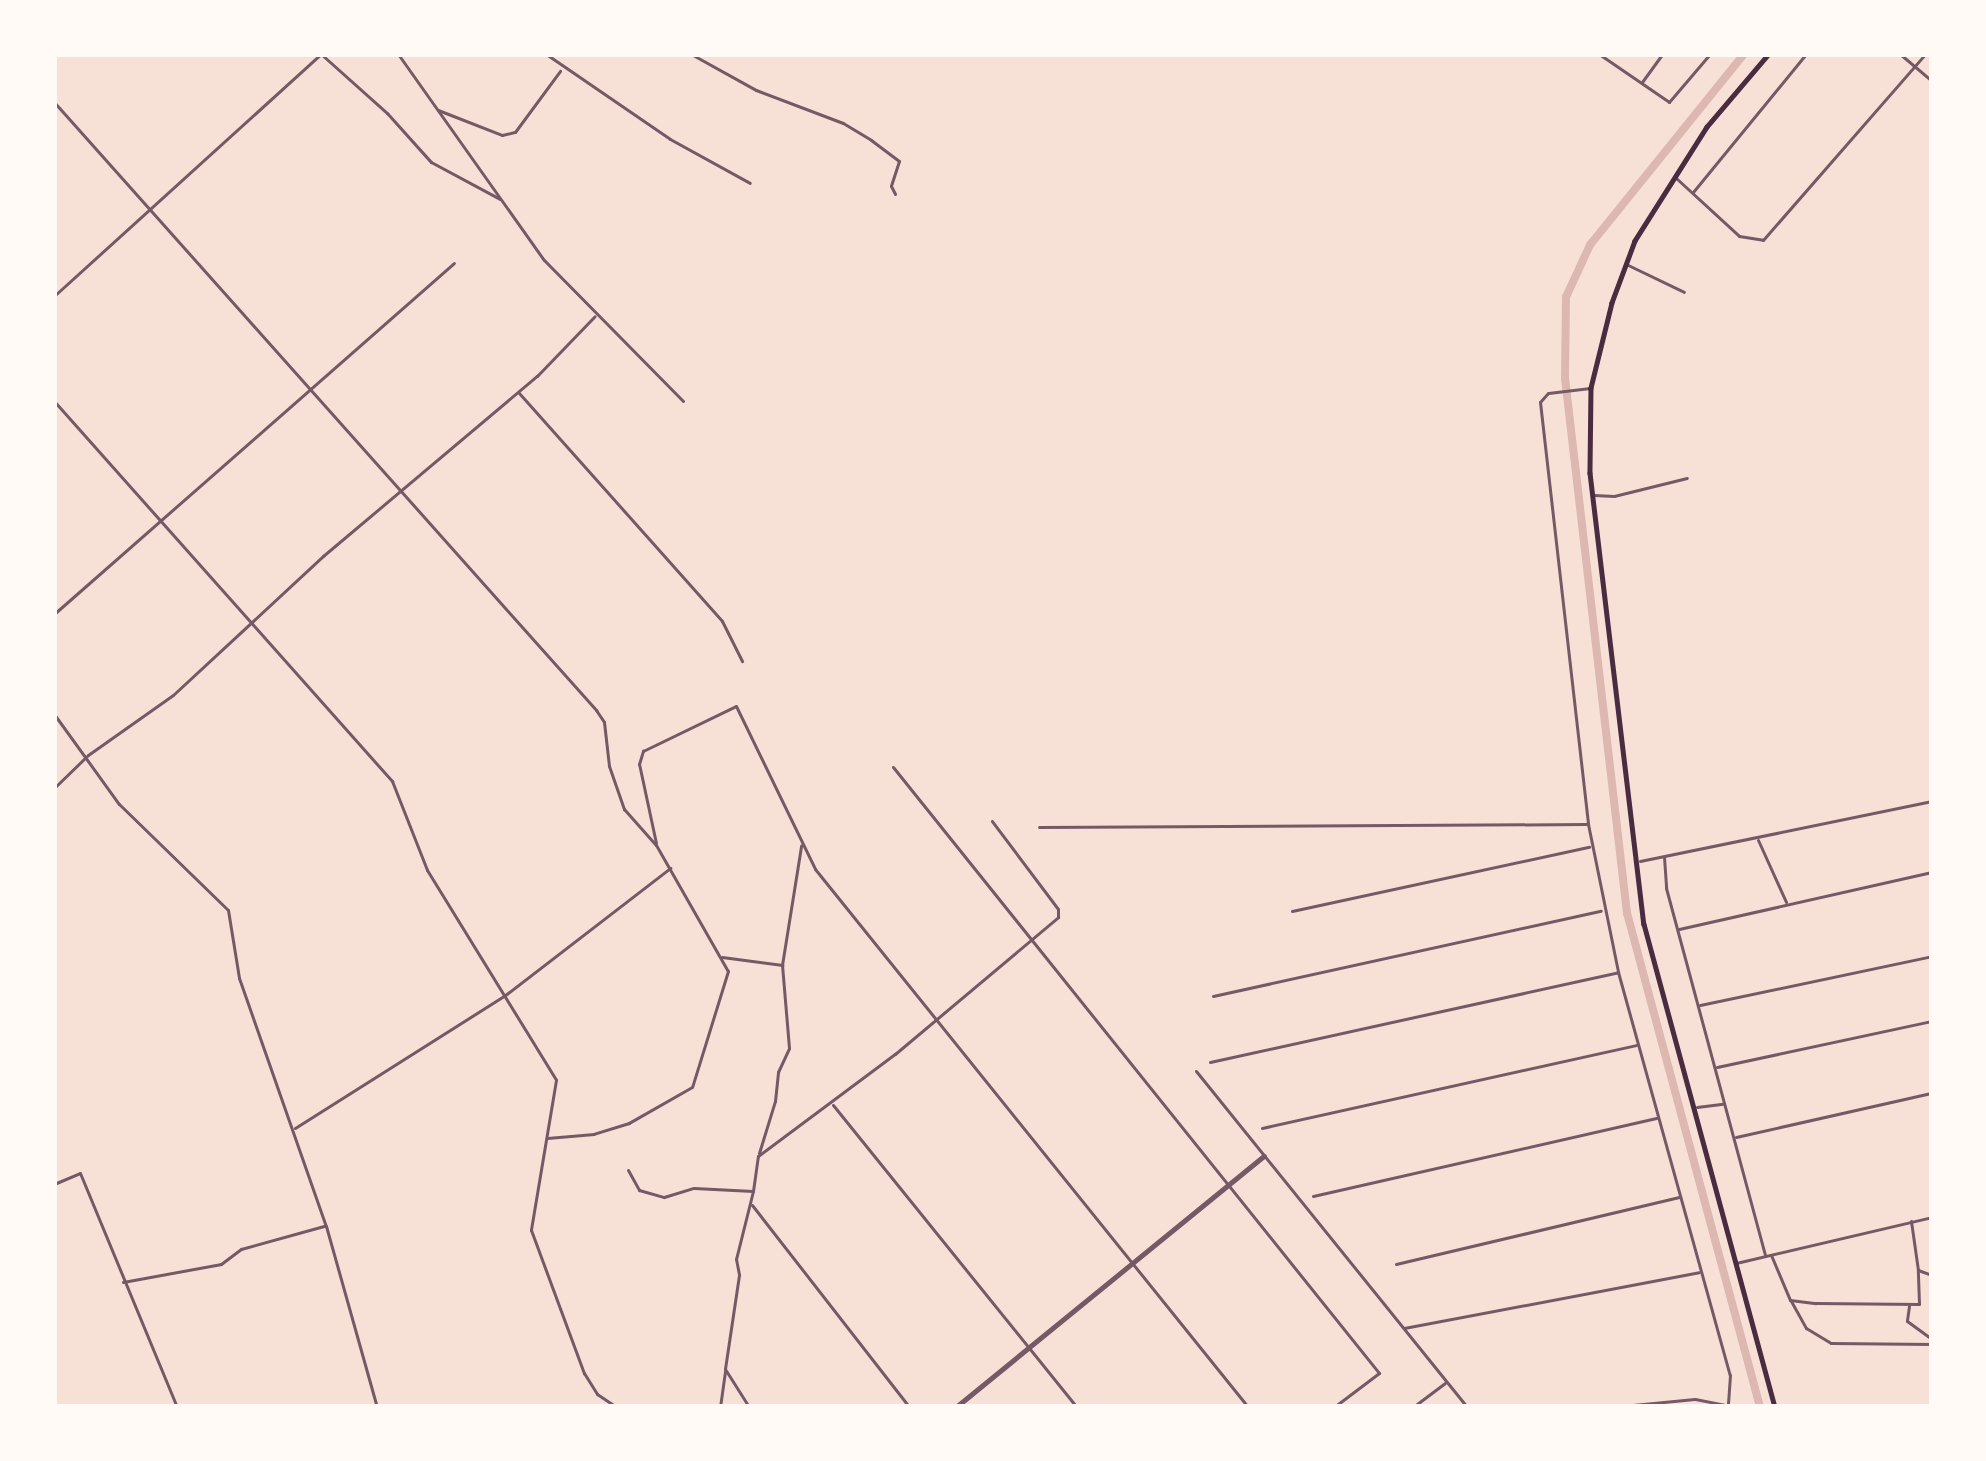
<!DOCTYPE html>
<style>
body{margin:0}
#map{position:relative;width:1986px;height:1461px;overflow:hidden;background:#f7e1d7;font-family:"Golos Text",sans-serif}
div>[style]{position:absolute}
.canal>*{height:8px;margin:-4px;padding:0 4px;transform-origin:4px;border-radius:4px;background:#dcb8b0}
.minor>*{height:3px;margin:-1.5px;padding:0 1.5px;transform-origin:1.5px;border-radius:1.5px;background:#755966}
.tertiary>*{height:4.5px;margin:-2.25px;padding:0 2.25px;transform-origin:2.25px;border-radius:2.25px;background:#755966}
.secondary>*{height:4.5px;margin:-2.25px;padding:0 2.25px;transform-origin:2.25px;border-radius:2.25px;background:#4a2c40}
span{translate:-50% -50%;white-space:nowrap;text-align:center;line-height:1.15;-webkit-text-stroke:9px #fffaf5;paint-order:stroke}
.frame{position:absolute;inset:0;border:57px solid #fffaf5;pointer-events:none}
</style>
<div id="map">
<div class="canal">
<i style="left:1744px;top:54px;width:245px;rotate:128.9deg"></i>
<i style="left:1590px;top:245px;width:57px;rotate:114.8deg"></i>
<i style="left:1566px;top:297px;width:81px;rotate:90.7deg"></i>
<i style="left:1565px;top:378px;width:539px;rotate:83.39deg"></i>
<i style="left:1627px;top:913px;width:512px;rotate:74.93deg"></i>
</div>
<div class="minor">
<i style="left:398px;top:54px;width:252px;rotate:54.7deg"></i>
<i style="left:544px;top:260px;width:198px;rotate:45.4deg"></i>
<i style="left:546px;top:54px;width:150px;rotate:34.4deg"></i>
<i style="left:670px;top:139px;width:91px;rotate:28.8deg"></i>
<i style="left:691px;top:54px;width:74px;rotate:29deg"></i>
<i style="left:756px;top:90px;width:93px;rotate:20.8deg"></i>
<i style="left:843px;top:123px;width:33px;rotate:31deg"></i>
<i style="left:871px;top:140px;width:35px;rotate:37deg"></i>
<i style="left:899px;top:161px;width:26px;rotate:108deg"></i>
<i style="left:891px;top:186px;width:9px;rotate:63deg"></i>
<i style="left:1599px;top:54px;width:85px;rotate:34.4deg"></i>
<i style="left:1669px;top:102px;width:63px;rotate:-49.5deg"></i>
<i style="left:1900px;top:54px;width:42px;rotate:40.2deg"></i>
<i style="left:1642px;top:82px;width:34px;rotate:-54deg"></i>
<i style="left:54px;top:102px;width:815px;rotate:48.28deg"></i>
<i style="left:596px;top:710px;width:14px;rotate:56deg"></i>
<i style="left:604px;top:722px;width:44px;rotate:83.5deg"></i>
<i style="left:609px;top:766px;width:46px;rotate:70.8deg"></i>
<i style="left:624px;top:809px;width:48px;rotate:48.4deg"></i>
<i style="left:656px;top:845px;width:145px;rotate:60.3deg"></i>
<i style="left:728px;top:971px;width:121px;rotate:107.2deg"></i>
<i style="left:692px;top:1087px;width:73px;rotate:150.3deg"></i>
<i style="left:629px;top:1123px;width:37px;rotate:163deg"></i>
<i style="left:594px;top:1134px;width:47px;rotate:175.1deg"></i>
<i style="left:438px;top:110px;width:69px;rotate:21.3deg"></i>
<i style="left:502px;top:135px;width:13px;rotate:-13deg"></i>
<i style="left:515px;top:132px;width:76px;rotate:-53.6deg"></i>
<i style="left:1676px;top:178px;width:86px;rotate:42.6deg"></i>
<i style="left:1739px;top:236px;width:24px;rotate:9deg"></i>
<i style="left:1763px;top:240px;width:247px;rotate:-48.9deg"></i>
<i style="left:1693px;top:192px;width:178px;rotate:-50.7deg"></i>
<i style="left:1628px;top:265px;width:62px;rotate:25.7deg"></i>
<i style="left:54px;top:296px;width:360px;rotate:-42.2deg"></i>
<i style="left:321px;top:54px;width:89px;rotate:41.8deg"></i>
<i style="left:387px;top:113px;width:66px;rotate:48.1deg"></i>
<i style="left:431px;top:162px;width:78px;rotate:28.2deg"></i>
<i style="left:1590px;top:388px;width:42px;rotate:173.2deg"></i>
<i style="left:1548px;top:393px;width:12px;rotate:132deg"></i>
<i style="left:1540px;top:402px;width:425px;rotate:83.5deg"></i>
<i style="left:1588px;top:824px;width:151px;rotate:78.5deg"></i>
<i style="left:1618px;top:972px;width:418px;rotate:74.5deg"></i>
<i style="left:1730px;top:1375px;width:32px;rotate:94deg"></i>
<i style="left:519px;top:393px;width:305px;rotate:48.3deg"></i>
<i style="left:722px;top:621px;width:45px;rotate:63.4deg"></i>
<i style="left:54px;top:401px;width:509px;rotate:48.35deg"></i>
<i style="left:392px;top:781px;width:96px;rotate:68.5deg"></i>
<i style="left:427px;top:870px;width:246px;rotate:58.4deg"></i>
<i style="left:556px;top:1080px;width:152px;rotate:99.5deg"></i>
<i style="left:531px;top:1230px;width:153px;rotate:69.7deg"></i>
<i style="left:584px;top:1373px;width:25px;rotate:58deg"></i>
<i style="left:597px;top:1394px;width:23px;rotate:34deg"></i>
<i style="left:1594px;top:495px;width:20px;rotate:3deg"></i>
<i style="left:1614px;top:496px;width:75px;rotate:-13.9deg"></i>
<i style="left:54px;top:614px;width:532px;rotate:-41.27deg"></i>
<i style="left:54px;top:714px;width:111px;rotate:54.2deg"></i>
<i style="left:119px;top:804px;width:152px;rotate:44.2deg"></i>
<i style="left:228px;top:910px;width:69px;rotate:80.8deg"></i>
<i style="left:239px;top:978px;width:263px;rotate:70.7deg"></i>
<i style="left:326px;top:1226px;width:188px;rotate:74.3deg"></i>
<i style="left:893px;top:767px;width:777px;rotate:51.27deg"></i>
<i style="left:1379px;top:1373px;width:56px;rotate:142.9deg"></i>
<i style="left:54px;top:788px;width:47px;rotate:-44.1deg"></i>
<i style="left:88px;top:755px;width:104px;rotate:-35.2deg"></i>
<i style="left:173px;top:695px;width:205px;rotate:-42.8deg"></i>
<i style="left:323px;top:556px;width:280px;rotate:-40.1deg"></i>
<i style="left:537px;top:376px;width:83px;rotate:-46deg"></i>
<i style="left:1039px;top:827px;width:547px;rotate:-0.31deg"></i>
<i style="left:1758px;top:840px;width:68px;rotate:65.7deg"></i>
<i style="left:656px;top:843px;width:81px;rotate:-102.1deg"></i>
<i style="left:639px;top:764px;width:14px;rotate:-73deg"></i>
<i style="left:643px;top:751px;width:103px;rotate:-25.8deg"></i>
<i style="left:736px;top:706px;width:181px;rotate:64.1deg"></i>
<i style="left:815px;top:869px;width:691px;rotate:51.17deg"></i>
<i style="left:1664px;top:857px;width:31px;rotate:86deg"></i>
<i style="left:1666px;top:888px;width:381px;rotate:74.9deg"></i>
<i style="left:1640px;top:861px;width:298px;rotate:-11.6deg"></i>
<i style="left:1292px;top:911px;width:304px;rotate:-12.2deg"></i>
<i style="left:1679px;top:929px;width:259px;rotate:-12.7deg"></i>
<i style="left:722px;top:957px;width:61px;rotate:7.6deg"></i>
<i style="left:1213px;top:996px;width:397px;rotate:-12.4deg"></i>
<i style="left:1700px;top:1005px;width:237px;rotate:-11.9deg"></i>
<i style="left:1210px;top:1062px;width:418px;rotate:-12.4deg"></i>
<i style="left:1717px;top:1067px;width:220px;rotate:-12.1deg"></i>
<i style="left:1196px;top:1071px;width:432px;rotate:51.1deg"></i>
<i style="left:833px;top:1105px;width:388px;rotate:51.1deg"></i>
<i style="left:1697px;top:1107px;width:26px;rotate:-7deg"></i>
<i style="left:295px;top:1128px;width:247px;rotate:-32.3deg"></i>
<i style="left:504px;top:996px;width:210px;rotate:-37.6deg"></i>
<i style="left:1262px;top:1128px;width:383px;rotate:-12.5deg"></i>
<i style="left:1736px;top:1137px;width:201px;rotate:-12.7deg"></i>
<i style="left:759px;top:1153px;width:54px;rotate:-72.9deg"></i>
<i style="left:775px;top:1101px;width:29px;rotate:-84deg"></i>
<i style="left:778px;top:1072px;width:26px;rotate:-65deg"></i>
<i style="left:789px;top:1048px;width:83px;rotate:-94.8deg"></i>
<i style="left:782px;top:965px;width:121px;rotate:-80.9deg"></i>
<i style="left:628px;top:1170px;width:23px;rotate:61deg"></i>
<i style="left:639px;top:1190px;width:26px;rotate:16deg"></i>
<i style="left:664px;top:1197px;width:31px;rotate:-17deg"></i>
<i style="left:694px;top:1188px;width:59px;rotate:2.9deg"></i>
<i style="left:753px;top:1191px;width:70px;rotate:104deg"></i>
<i style="left:736px;top:1259px;width:16px;rotate:79deg"></i>
<i style="left:739px;top:1275px;width:95px;rotate:98.5deg"></i>
<i style="left:725px;top:1369px;width:45px;rotate:57.7deg"></i>
<i style="left:54px;top:1184px;width:28px;rotate:-23deg"></i>
<i style="left:80px;top:1173px;width:253px;rotate:67.5deg"></i>
<i style="left:753px;top:1191px;width:35px;rotate:-82deg"></i>
<i style="left:758px;top:1156px;width:171px;rotate:-36.7deg"></i>
<i style="left:895px;top:1054px;width:213px;rotate:-40deg"></i>
<i style="left:1058px;top:917px;width:8px;rotate:-90deg"></i>
<i style="left:1058px;top:909px;width:110px;rotate:-126.9deg"></i>
<i style="left:1313px;top:1196px;width:352px;rotate:-12.8deg"></i>
<i style="left:752px;top:1205px;width:256px;rotate:52.1deg"></i>
<i style="left:1911px;top:1221px;width:49px;rotate:81.9deg"></i>
<i style="left:1918px;top:1270px;width:15px;rotate:20deg"></i>
<i style="left:1771px;top:1255px;width:49px;rotate:67.1deg"></i>
<i style="left:1790px;top:1300px;width:26px;rotate:7deg"></i>
<i style="left:1816px;top:1303px;width:103px;rotate:0.6deg"></i>
<i style="left:1919px;top:1304px;width:34px;rotate:-92deg"></i>
<i style="left:1736px;top:1263px;width:201px;rotate:-13.2deg"></i>
<i style="left:1396px;top:1264px;width:292px;rotate:-13.3deg"></i>
<i style="left:123px;top:1282px;width:100px;rotate:-10.4deg"></i>
<i style="left:221px;top:1264px;width:25px;rotate:-37deg"></i>
<i style="left:241px;top:1249px;width:86px;rotate:-15.5deg"></i>
<i style="left:1791px;top:1301px;width:31px;rotate:61deg"></i>
<i style="left:1806px;top:1328px;width:29px;rotate:31deg"></i>
<i style="left:1831px;top:1343px;width:101px;rotate:0.6deg"></i>
<i style="left:1909px;top:1306px;width:15px;rotate:98deg"></i>
<i style="left:1907px;top:1321px;width:31px;rotate:36deg"></i>
<i style="left:1404px;top:1328px;width:300px;rotate:-10.7deg"></i>
<i style="left:720px;top:1407px;width:36px;rotate:-82deg"></i>
<i style="left:1413px;top:1407px;width:40px;rotate:-37deg"></i>
<i style="left:1612px;top:1407px;width:83px;rotate:-5.5deg"></i>
<i style="left:1695px;top:1399px;width:32px;rotate:11deg"></i>
<i style="left:1812px;top:1407px;width:57px"></i>
</div>
<div class="tertiary">
<i style="left:956px;top:1407px;width:397px;rotate:-39.2deg"></i>
</div>
<div class="secondary">
<i style="left:1769px;top:54px;width:96px;rotate:130.3deg"></i>
<i style="left:1707px;top:127px;width:135px;rotate:122.3deg"></i>
<i style="left:1635px;top:241px;width:66px;rotate:110.4deg"></i>
<i style="left:1612px;top:303px;width:88px;rotate:103.9deg"></i>
<i style="left:1591px;top:388px;width:85px;rotate:90.7deg"></i>
<i style="left:1590px;top:473px;width:454px;rotate:83.2deg"></i>
<i style="left:1644px;top:924px;width:500px;rotate:74.83deg"></i>
</div>
<div class="frame"></div>
</div>
